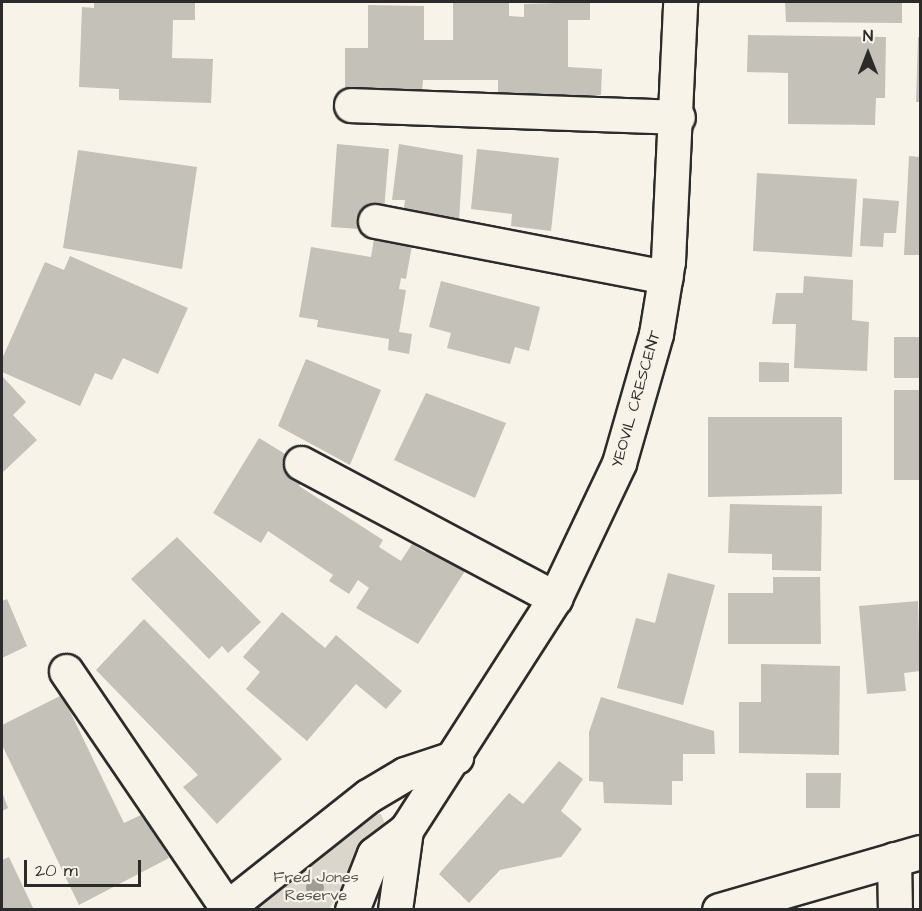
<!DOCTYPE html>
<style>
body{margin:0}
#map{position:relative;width:922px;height:911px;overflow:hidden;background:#f7f3e8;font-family:"Architects Daughter",sans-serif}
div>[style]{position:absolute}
.green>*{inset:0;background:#dad6cc}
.building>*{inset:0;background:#c4c1b9}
.roads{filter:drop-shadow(2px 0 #2b2b2b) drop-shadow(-2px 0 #2b2b2b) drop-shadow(0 2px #2b2b2b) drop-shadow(0 -2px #2b2b2b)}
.minor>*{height:33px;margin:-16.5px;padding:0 16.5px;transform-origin:16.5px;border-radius:16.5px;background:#f7f3e8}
.highway>*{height:33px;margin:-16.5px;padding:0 16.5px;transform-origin:16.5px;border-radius:16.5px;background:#f7f3e8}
.trees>*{width:18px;height:18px;margin:-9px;border-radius:50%;background:#9f9d96}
span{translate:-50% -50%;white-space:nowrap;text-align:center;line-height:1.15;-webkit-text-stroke:4.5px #f7f3e8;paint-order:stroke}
.street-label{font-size:16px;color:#2b2b2b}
.park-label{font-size:16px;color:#575653}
.frame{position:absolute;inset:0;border:3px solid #2b2b2b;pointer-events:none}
.north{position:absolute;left:838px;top:24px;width:60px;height:60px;-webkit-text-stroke:4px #f7f3e8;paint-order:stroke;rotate:0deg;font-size:16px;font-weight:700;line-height:24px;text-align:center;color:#2b2b2b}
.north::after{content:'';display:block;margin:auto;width:21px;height:27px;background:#2b2b2b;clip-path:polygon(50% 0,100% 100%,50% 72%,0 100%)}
.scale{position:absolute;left:24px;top:860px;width:117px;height:27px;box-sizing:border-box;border:3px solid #2b2b2b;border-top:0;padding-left:8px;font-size:18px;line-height:21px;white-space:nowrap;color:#2b2b2b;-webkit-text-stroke:4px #f7f3e8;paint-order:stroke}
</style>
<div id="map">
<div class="green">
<i style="clip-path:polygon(371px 813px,381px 814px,385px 824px,329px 909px,248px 910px)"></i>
</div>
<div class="building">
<i style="clip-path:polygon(94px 2px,195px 2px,195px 20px,173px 20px,172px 58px,213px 59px,211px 103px,119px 100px,119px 89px,79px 87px,82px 7px,94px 8px)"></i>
<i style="clip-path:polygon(453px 2px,509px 2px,509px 16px,524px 17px,524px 4px,590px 2px,590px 20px,568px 20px,568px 67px,602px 69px,601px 95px,567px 95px,567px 102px,498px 100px,498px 80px,423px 80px,422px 91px,345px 90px,345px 48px,368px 48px,368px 5px,424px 6px,424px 40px,453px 40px)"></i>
<i style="clip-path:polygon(785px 2px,902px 2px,902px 23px,786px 22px)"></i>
<i style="clip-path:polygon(748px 35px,886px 37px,885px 98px,876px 98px,875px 125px,788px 124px,788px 73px,747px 72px)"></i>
<i style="clip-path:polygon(918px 37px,920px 37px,920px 102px,916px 102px)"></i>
<i style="clip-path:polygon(337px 144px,389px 149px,384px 211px,374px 230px,331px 227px)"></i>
<i style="clip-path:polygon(399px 144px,463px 155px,459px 221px,403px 216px,405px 200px,392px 200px)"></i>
<i style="clip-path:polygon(477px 149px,559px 158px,551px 231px,511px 226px,512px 214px,471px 209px)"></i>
<i style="clip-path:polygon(78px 150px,197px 167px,182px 269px,63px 248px)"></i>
<i style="clip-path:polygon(909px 156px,920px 157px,920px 255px,904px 255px)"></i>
<i style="clip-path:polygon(757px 173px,857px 179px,852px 257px,753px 251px)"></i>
<i style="clip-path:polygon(863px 198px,899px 201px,896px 233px,884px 233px,883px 247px,860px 246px)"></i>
<i style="clip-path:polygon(375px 233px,413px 240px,406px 279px,401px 278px,399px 289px,406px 290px,399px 332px,412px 334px,409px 354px,388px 350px,389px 339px,317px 327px,318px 320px,299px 317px,311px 247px,371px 257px)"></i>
<i style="clip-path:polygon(70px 256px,188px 308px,158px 374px,123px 358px,112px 380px,95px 373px,80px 406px,2px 372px,2px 359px,45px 262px,64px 270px)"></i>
<i style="clip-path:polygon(804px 276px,853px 280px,852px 320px,869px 322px,867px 371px,794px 368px,796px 324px,772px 324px,776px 293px,803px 293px)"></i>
<i style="clip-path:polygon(441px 281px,540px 307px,529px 351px,515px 347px,510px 364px,447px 348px,451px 333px,429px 327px)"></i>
<i style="clip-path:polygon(894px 337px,920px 337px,920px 378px,894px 378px)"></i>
<i style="clip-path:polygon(306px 359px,381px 390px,350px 465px,278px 426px)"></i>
<i style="clip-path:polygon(759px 362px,789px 363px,789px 382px,759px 382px)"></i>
<i style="clip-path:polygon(2px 376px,26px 402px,13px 415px,37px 440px,2px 473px)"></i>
<i style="clip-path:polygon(894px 390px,920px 390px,920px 480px,894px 480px)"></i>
<i style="clip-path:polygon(426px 393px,506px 423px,475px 498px,394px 460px)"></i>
<i style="clip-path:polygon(708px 417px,842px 417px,842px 494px,708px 497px)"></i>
<i style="clip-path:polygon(259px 438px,295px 460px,305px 476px,299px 486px,383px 540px,379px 547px,401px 561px,412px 544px,425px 552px,430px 545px,467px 568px,418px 644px,356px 608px,369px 588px,358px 580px,349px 594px,329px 581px,333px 575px,268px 531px,261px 543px,213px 513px)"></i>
<i style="clip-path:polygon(730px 504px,822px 506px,821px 571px,772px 570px,772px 554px,728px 553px)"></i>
<i style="clip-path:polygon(177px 537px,261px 622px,228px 653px,222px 646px,209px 659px,131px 579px)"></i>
<i style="clip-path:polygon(668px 573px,715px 585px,683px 705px,617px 688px,636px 618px,655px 623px)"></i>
<i style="clip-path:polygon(773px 577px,820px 577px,821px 644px,728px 644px,728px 593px,773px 593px)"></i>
<i style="clip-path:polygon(7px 599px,27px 646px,2px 658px,2px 601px)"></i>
<i style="clip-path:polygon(918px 601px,920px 671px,904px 673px,906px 691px,867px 694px,859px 606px)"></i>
<i style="clip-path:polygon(282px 612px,325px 648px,336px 635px,402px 691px,386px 709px,356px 684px,307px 741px,246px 689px,260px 672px,243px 657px)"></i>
<i style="clip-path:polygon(144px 619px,282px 759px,217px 824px,183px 787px,198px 775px,96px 670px)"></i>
<i style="clip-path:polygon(761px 664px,840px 666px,839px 755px,739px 753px,739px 702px,761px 702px)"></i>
<i style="clip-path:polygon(62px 695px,124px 823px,143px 814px,169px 858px,79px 905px,2px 745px,2px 725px)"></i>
<i style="clip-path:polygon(601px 697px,714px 731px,715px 754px,683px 754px,683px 781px,672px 781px,672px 805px,604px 803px,603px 782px,589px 781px,589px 732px)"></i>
<i style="clip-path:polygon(559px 761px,583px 779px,561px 811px,582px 829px,561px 857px,500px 870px,469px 903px,439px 874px,509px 793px,523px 804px)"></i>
<i style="clip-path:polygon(806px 773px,841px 773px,840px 808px,806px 808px)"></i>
<i style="clip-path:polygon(2px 792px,8px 808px,2px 811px)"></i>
<i style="clip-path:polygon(9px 857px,34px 910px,2px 910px,2px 860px)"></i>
</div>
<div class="roads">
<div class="minor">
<i style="left:351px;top:105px;width:327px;rotate:2.1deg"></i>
<i style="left:375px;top:221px;width:296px;rotate:10.9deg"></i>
<i style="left:301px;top:463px;width:288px;rotate:28deg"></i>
<i style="left:66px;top:671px;width:287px;rotate:55.8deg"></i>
<i style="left:894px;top:859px;width:51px;rotate:88.9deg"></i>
<i style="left:224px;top:910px;width:184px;rotate:-38.4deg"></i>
<i style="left:368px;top:796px;width:43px;rotate:-30.7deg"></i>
<i style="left:405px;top:774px;width:54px;rotate:-18.4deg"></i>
<i style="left:352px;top:910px;width:60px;rotate:-68.6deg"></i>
<i style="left:374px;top:854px;width:40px;rotate:-37deg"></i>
<i style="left:406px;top:830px;width:276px;rotate:-57.3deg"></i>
<i style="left:555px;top:598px;width:149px;rotate:-64.6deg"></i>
<i style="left:619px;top:463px;width:134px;rotate:-74deg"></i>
<i style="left:656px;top:334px;width:74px;rotate:-80.7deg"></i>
<i style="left:668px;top:261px;width:259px;rotate:-87.3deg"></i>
<i style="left:395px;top:910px;width:81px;rotate:-82.2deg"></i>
</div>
<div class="highway">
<i style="left:719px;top:910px;width:209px;rotate:-16.1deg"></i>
</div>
</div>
<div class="trees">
<i style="left:315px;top:888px"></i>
</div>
<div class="street-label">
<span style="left:636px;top:399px;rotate:-74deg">YEOVIL CRESCENT</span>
</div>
<div class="park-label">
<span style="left:316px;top:886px">Fred Jones<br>Reserve</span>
</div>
<div class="frame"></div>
<div class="north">N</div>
<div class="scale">20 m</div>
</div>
